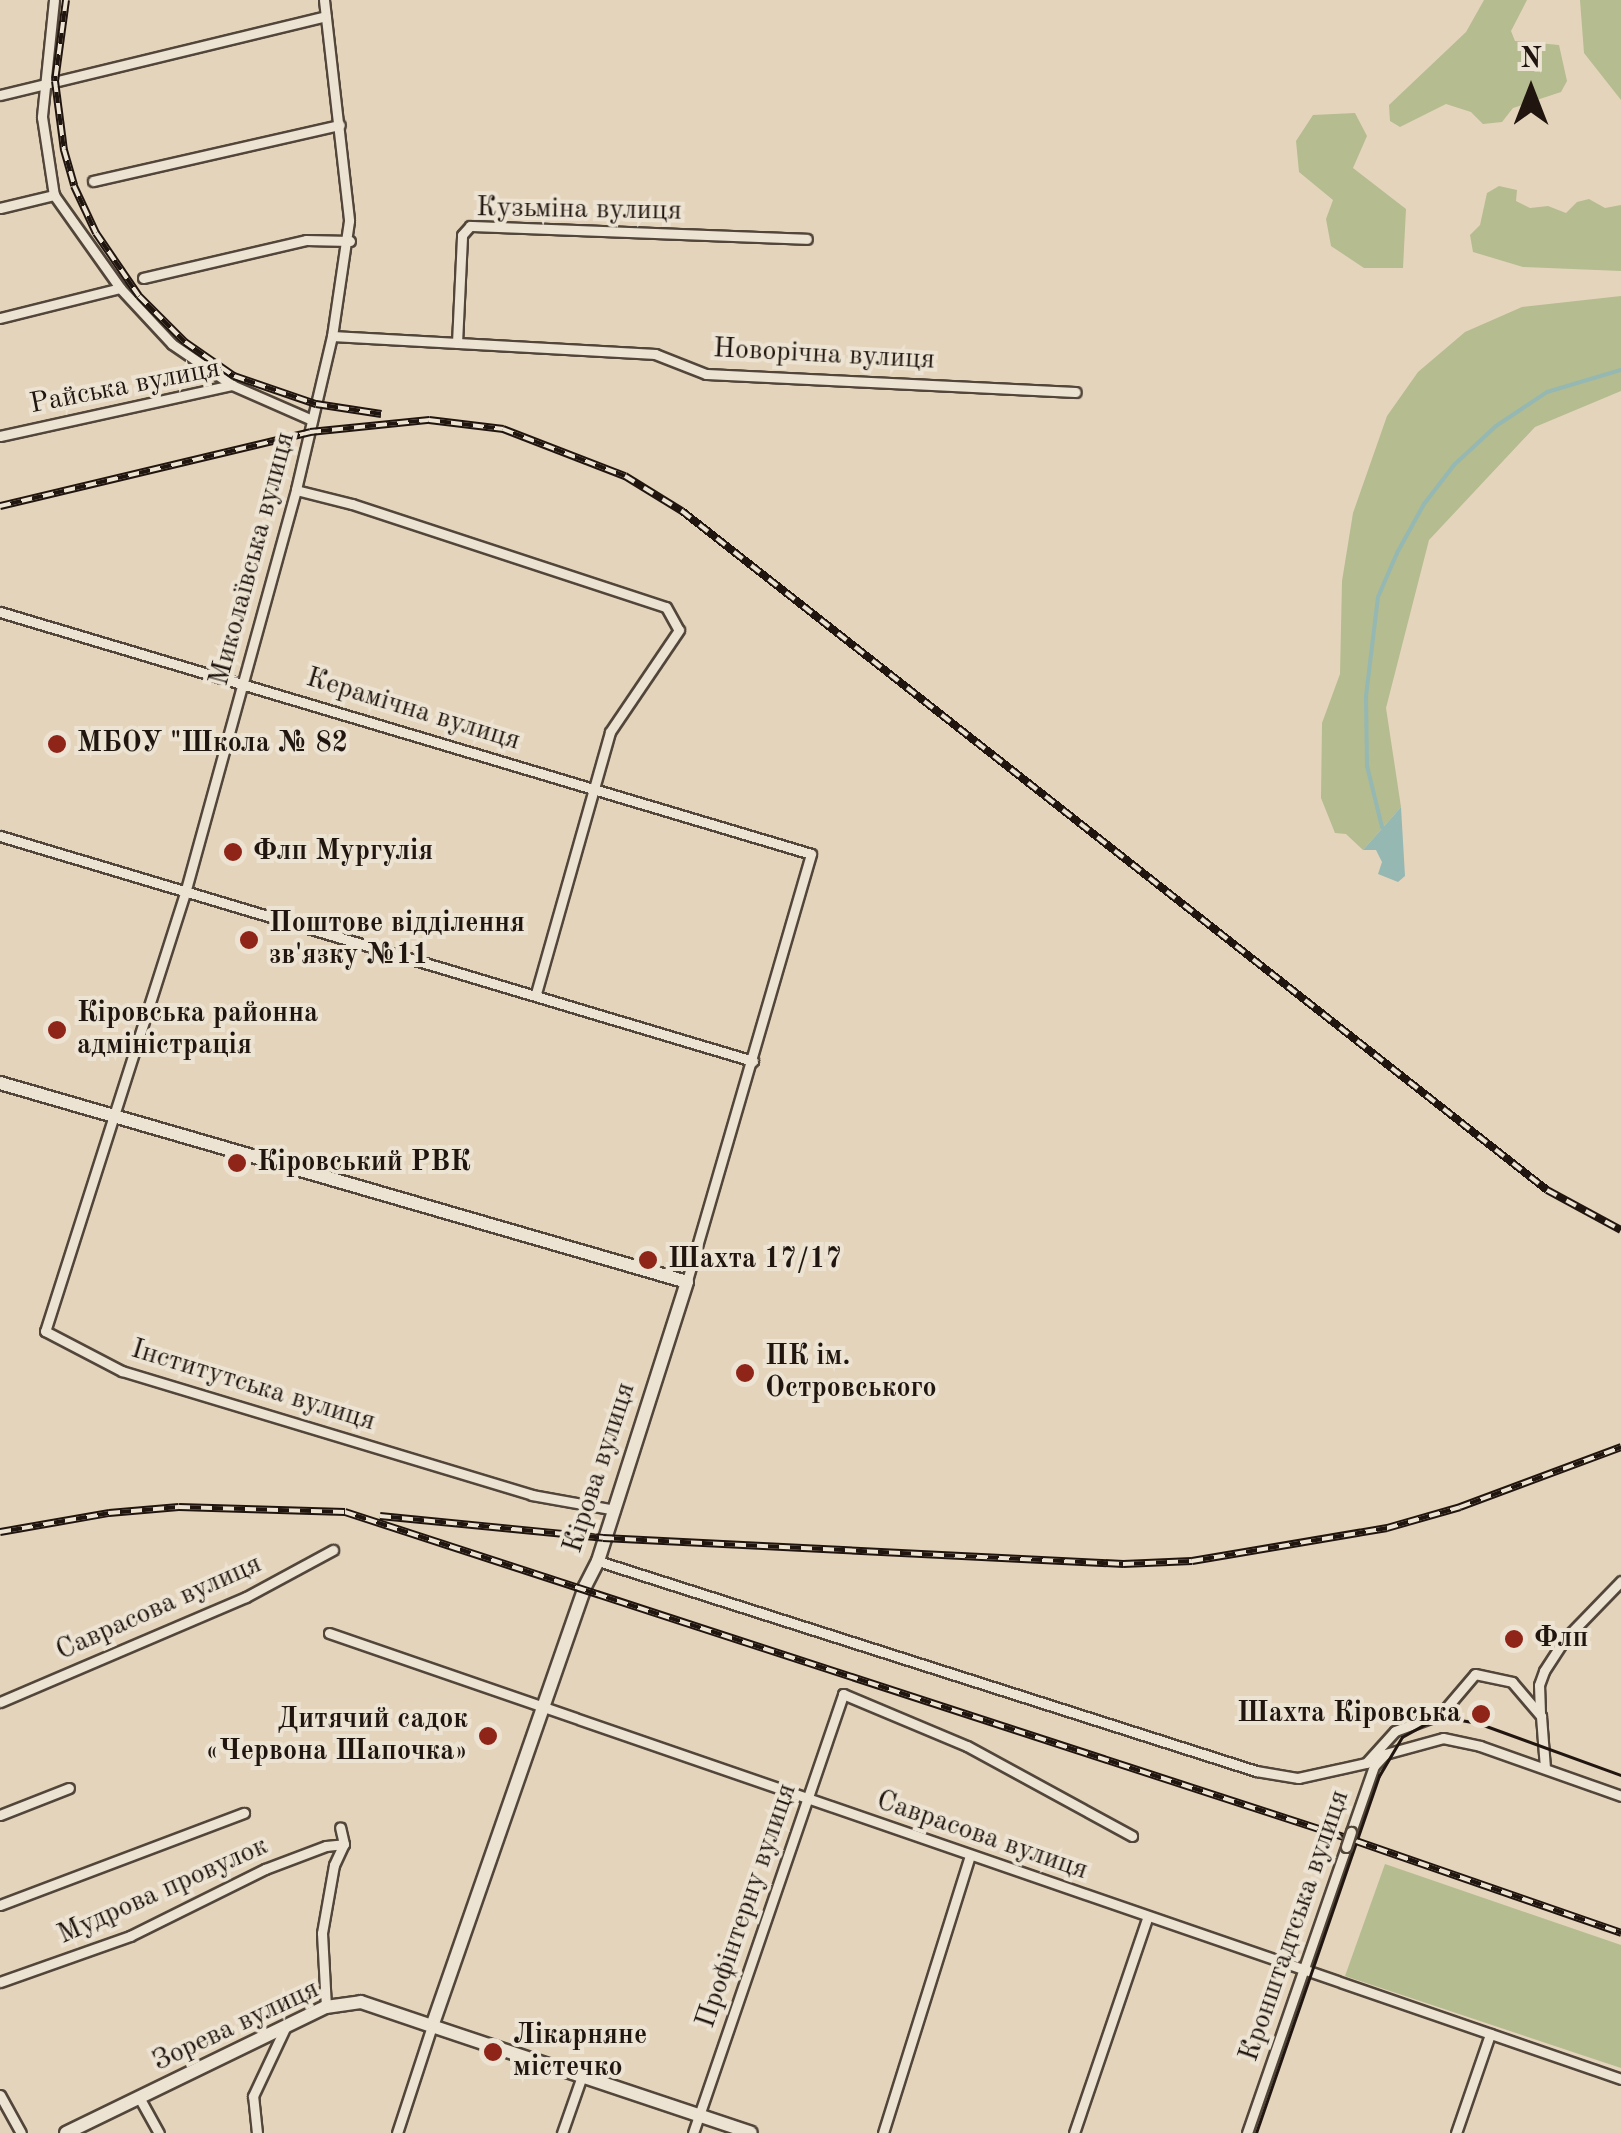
<!DOCTYPE html>
<meta charset="utf-8">
<style>
body{margin:0}
#map{position:relative;width:1621px;height:2133px;overflow:hidden;background:#e4d4bc;font-family:"Old Standard TT",serif}
div>[style]{position:absolute}
.green>*{inset:0;background:#b5bc8f}
.water>*{inset:0;background:#95b8b3}
.stream>*{height:4px;margin:-2px;padding:0 2px;transform-origin:2px;border-radius:2px;background:#95b8b3}
.roads{filter:drop-shadow(2px 0 #52463a) drop-shadow(-2px 0 #52463a) drop-shadow(0 2px #52463a) drop-shadow(0 -2px #52463a)}
.street>*{height:9px;margin:-4.5px;padding:0 4.5px;transform-origin:4.5px;border-radius:4.5px;background:#ede3d3}
.secondary>*{height:12px;margin:-6px;padding:0 6px;transform-origin:6px;border-radius:6px;background:#ede3d3}
.tram>*{height:2.5px;margin:-1.25px;padding:0 1.25px;transform-origin:1.25px;border-radius:1.25px;background:#21160f}
.rail>*{height:8px;margin-top:-4px;transform-origin:0;background:repeating-linear-gradient(90deg,#ede3d3 0 11px,#21160f 0 22px);box-sizing:border-box;border-block:2px solid #21160f}
.bridges{filter:drop-shadow(2px 0 #52463a) drop-shadow(-2px 0 #52463a) drop-shadow(0 2px #52463a) drop-shadow(0 -2px #52463a)}
.street-bridge>*{height:9px;margin:-4.5px;padding:0 4.5px;transform-origin:4.5px;border-radius:4.5px;background:#ede3d3}
.dots>*{width:28px;height:28px;translate:-50% -50%;box-sizing:border-box;border:5px solid #ede3d3;border-radius:50%}
span{translate:-50% -50%;white-space:nowrap;text-align:center;line-height:1.15;-webkit-text-stroke:8px #ede3d3;paint-order:stroke}
.street-label{font-size:28px;color:#21160f}
.poi-label{font-size:28px;color:#21160f;font-weight:700}
.left{translate:0 -50%;text-align:left}
.right{translate:-100% -50%;text-align:right}
.north{position:absolute;left:1481px;top:40px;width:100px;height:100px;-webkit-text-stroke:8px #ede3d3;paint-order:stroke;rotate:0deg;font-size:28px;font-weight:700;line-height:40px;text-align:center;color:#21160f}
.north::after{content:'';display:block;margin:auto;width:35px;height:45px;background:#21160f;clip-path:polygon(50% 0,100% 100%,50% 72%,0 100%)}
</style>
<div id="map">
<div class="green">
<i style="clip-path:polygon(1484px 0,1527px 0,1511px 31px,1515px 41px,1559px 45px,1567px 81px,1561px 92px,1513px 108px,1502px 122px,1483px 124px,1471px 112px,1446px 104px,1400px 127px,1390px 121px,1389px 105px,1466px 32px)"></i>
<i style="clip-path:polygon(1580px 0,1621px 0,1621px 100px,1584px 53px)"></i>
<i style="clip-path:polygon(1355px 113px,1367px 136px,1353px 168px,1406px 209px,1403px 268px,1364px 268px,1331px 246px,1326px 219px,1333px 200px,1299px 172px,1296px 141px,1313px 115px)"></i>
<i style="clip-path:polygon(1499px 186px,1517px 190px,1516px 201px,1530px 208px,1548px 206px,1566px 213px,1577px 202px,1589px 199px,1605px 208px,1621px 205px,1621px 271px,1523px 267px,1473px 252px,1470px 235px,1480px 225px,1487px 193px)"></i>
<i style="clip-path:polygon(1621px 296px,1621px 391px,1535px 427px,1429px 540px,1386px 708px,1401px 807px,1363px 850px,1346px 834px,1335px 833px,1321px 798px,1322px 723px,1340px 674px,1342px 581px,1353px 513px,1387px 416px,1418px 372px,1465px 332px,1522px 307px)"></i>
<i style="clip-path:polygon(1385px 1864px,1621px 1945px,1621px 2068px,1345px 1976px)"></i>
</div>
<div class="water">
<i style="clip-path:polygon(1401px 807px,1405px 876px,1398px 882px,1378px 874px,1382px 862px,1376px 850px,1363px 850px)"></i>
</div>
<div class="stream">
<i style="left:1382px;top:827px;width:63px;rotate:-103.8deg"></i>
<i style="left:1367px;top:766px;width:70px;rotate:-90.8deg"></i>
<i style="left:1366px;top:696px;width:100px;rotate:-83.1deg"></i>
<i style="left:1378px;top:597px;width:48px;rotate:-66.6deg"></i>
<i style="left:1397px;top:553px;width:56px;rotate:-61.1deg"></i>
<i style="left:1424px;top:504px;width:49px;rotate:-52.4deg"></i>
<i style="left:1454px;top:465px;width:57px;rotate:-42.9deg"></i>
<i style="left:1496px;top:426px;width:61px;rotate:-33.7deg"></i>
<i style="left:1547px;top:392px;width:77px;rotate:-16.6deg"></i>
</div>
<div class="roads">
<div class="street">
<i style="left:54px;top:0;width:118px;rotate:95.9deg"></i>
<i style="left:42px;top:117px;width:79px;rotate:81.3deg"></i>
<i style="left:54px;top:195px;width:114px;rotate:54.6deg"></i>
<i style="left:120px;top:288px;width:76px;rotate:47.1deg"></i>
<i style="left:172px;top:344px;width:73px;rotate:34.3deg"></i>
<i style="left:324px;top:0;width:222px;rotate:83.5deg"></i>
<i style="left:349px;top:221px;width:116px;rotate:98.4deg"></i>
<i style="left:332px;top:336px;width:158px;rotate:103.2deg"></i>
<i style="left:296px;top:490px;width:418px;rotate:105.4deg"></i>
<i style="left:185px;top:893px;width:460px;rotate:107.7deg"></i>
<i style="left:45px;top:1331px;width:87px;rotate:27.5deg"></i>
<i style="left:122px;top:1371px;width:428px;rotate:16.8deg"></i>
<i style="left:532px;top:1495px;width:84px;rotate:10.2deg"></i>
<i style="left:0;top:95px;width:335px;rotate:-13.6deg"></i>
<i style="left:93px;top:181px;width:253px;rotate:-12.8deg"></i>
<i style="left:0;top:208px;width:56px;rotate:-13.5deg"></i>
<i style="left:143px;top:278px;width:167px;rotate:-13.1deg"></i>
<i style="left:306px;top:240px;width:44px;rotate:1.3deg"></i>
<i style="left:0;top:318px;width:124px;rotate:-14deg"></i>
<i style="left:332px;top:336px;width:324px;rotate:3.2deg"></i>
<i style="left:655px;top:354px;width:55px;rotate:21.4deg"></i>
<i style="left:706px;top:374px;width:370px;rotate:2.8deg"></i>
<i style="left:457px;top:343px;width:108px;rotate:-87.3deg"></i>
<i style="left:462px;top:235px;width:12px;rotate:-48deg"></i>
<i style="left:470px;top:226px;width:337px;rotate:2.2deg"></i>
<i style="left:0;top:436px;width:238px;rotate:-12.4deg"></i>
<i style="left:232px;top:385px;width:87px;rotate:23.6deg"></i>
<i style="left:296px;top:490px;width:58px;rotate:14deg"></i>
<i style="left:352px;top:504px;width:330px;rotate:18.2deg"></i>
<i style="left:666px;top:607px;width:26px;rotate:61deg"></i>
<i style="left:679px;top:630px;width:123px;rotate:124.1deg"></i>
<i style="left:610px;top:732px;width:271px;rotate:105.8deg"></i>
<i style="left:0;top:612px;width:846px;rotate:16.61deg"></i>
<i style="left:811px;top:854px;width:446px;rotate:106.2deg"></i>
<i style="left:0;top:836px;width:786px;rotate:16.64deg"></i>
<i style="left:598px;top:1561px;width:691px;rotate:17.7deg"></i>
<i style="left:1256px;top:1771px;width:43px;rotate:9.5deg"></i>
<i style="left:1298px;top:1778px;width:70px;rotate:-12.4deg"></i>
<i style="left:1366px;top:1763px;width:43px;rotate:-47.8deg"></i>
<i style="left:1395px;top:1731px;width:49px;rotate:-20.3deg"></i>
<i style="left:1441px;top:1714px;width:52px;rotate:-49.6deg"></i>
<i style="left:1475px;top:1674px;width:38px;rotate:12deg"></i>
<i style="left:1512px;top:1682px;width:45px;rotate:49.5deg"></i>
<i style="left:1541px;top:1716px;width:52px;rotate:85.6deg"></i>
<i style="left:329px;top:1633px;width:1367px;rotate:19.04deg"></i>
<i style="left:0;top:1702px;width:267px;rotate:-23.1deg"></i>
<i style="left:246px;top:1597px;width:99px;rotate:-28.4deg"></i>
<i style="left:1540px;top:1713px;width:28px;rotate:-92deg"></i>
<i style="left:1539px;top:1685px;width:15px;rotate:-70deg"></i>
<i style="left:1544px;top:1671px;width:37px;rotate:-57deg"></i>
<i style="left:1564px;top:1640px;width:82px;rotate:-46deg"></i>
<i style="left:0;top:1815px;width:74px;rotate:-21.4deg"></i>
<i style="left:1351px;top:1832px;width:70px;rotate:-70.8deg"></i>
<i style="left:1374px;top:1766px;width:16px;rotate:-47deg"></i>
<i style="left:1385px;top:1754px;width:60px;rotate:-15.4deg"></i>
<i style="left:1443px;top:1738px;width:38px;rotate:12deg"></i>
<i style="left:1480px;top:1746px;width:150px;rotate:19.5deg"></i>
<i style="left:0;top:1905px;width:261px;rotate:-20.7deg"></i>
<i style="left:0;top:1982px;width:138px;rotate:-19.5deg"></i>
<i style="left:130px;top:1936px;width:151px;rotate:-26.4deg"></i>
<i style="left:265px;top:1869px;width:65px;rotate:-20.7deg"></i>
<i style="left:326px;top:1846px;width:18px;rotate:-6deg"></i>
<i style="left:326px;top:2007px;width:74px;rotate:-93.1deg"></i>
<i style="left:322px;top:1933px;width:69px;rotate:-80deg"></i>
<i style="left:334px;top:1865px;width:23px;rotate:-65deg"></i>
<i style="left:344px;top:1844px;width:17px;rotate:-103deg"></i>
<i style="left:0;top:2095px;width:43px;rotate:61.1deg"></i>
<i style="left:140px;top:2099px;width:39px;rotate:61deg"></i>
<i style="left:257px;top:2133px;width:37px;rotate:-96deg"></i>
<i style="left:253px;top:2096px;width:75px;rotate:-64.8deg"></i>
<i style="left:397px;top:2133px;width:113px;rotate:-71.9deg"></i>
<i style="left:562px;top:2133px;width:60px;rotate:-70.7deg"></i>
<i style="left:693px;top:2133px;width:464px;rotate:-71.1deg"></i>
<i style="left:843px;top:1694px;width:134px;rotate:22.8deg"></i>
<i style="left:967px;top:1746px;width:188px;rotate:28.6deg"></i>
<i style="left:883px;top:2133px;width:290px;rotate:-72.6deg"></i>
<i style="left:1074px;top:2133px;width:227px;rotate:-71.2deg"></i>
<i style="left:1247px;top:2133px;width:303px;rotate:-70.9deg"></i>
<i style="left:1456px;top:2133px;width:105px;rotate:-71deg"></i>
</div>
<div class="secondary">
<i style="left:0;top:1083px;width:715px;rotate:16.15deg"></i>
<i style="left:687px;top:1282px;width:293px;rotate:107.7deg"></i>
<i style="left:598px;top:1561px;width:29px;rotate:117deg"></i>
<i style="left:585px;top:1587px;width:465px;rotate:109.2deg"></i>
<i style="left:432px;top:2026px;width:336px;rotate:18.5deg"></i>
<i style="left:66px;top:2133px;width:289px;rotate:-25.9deg"></i>
<i style="left:326px;top:2007px;width:35px;rotate:-8deg"></i>
<i style="left:361px;top:2002px;width:75px;rotate:18.7deg"></i>
</div>
</div>
<div class="tram">
<i style="left:1256px;top:2133px;width:378px;rotate:-71deg"></i>
<i style="left:1379px;top:1776px;width:45px;rotate:-59.5deg"></i>
<i style="left:1402px;top:1737px;width:26px;rotate:-29deg"></i>
<i style="left:1425px;top:1724px;width:30px;rotate:-9deg"></i>
<i style="left:1455px;top:1719px;width:23px;rotate:10deg"></i>
<i style="left:1478px;top:1723px;width:152px;rotate:20deg"></i>
</div>
<div class="rail">
<i style="left:66px;top:0;width:82px;rotate:97.7deg"></i>
<i style="left:55px;top:81px;width:70px;rotate:82.6deg"></i>
<i style="left:64px;top:150px;width:37px;rotate:74deg"></i>
<i style="left:74px;top:186px;width:52px;rotate:64.9deg"></i>
<i style="left:96px;top:233px;width:76px;rotate:55.7deg"></i>
<i style="left:139px;top:296px;width:65px;rotate:45deg"></i>
<i style="left:185px;top:342px;width:60px;rotate:34.8deg"></i>
<i style="left:234px;top:376px;width:87px;rotate:18.9deg"></i>
<i style="left:316px;top:404px;width:66px;rotate:8.7deg"></i>
<i style="left:0;top:506px;width:319px;rotate:-13.4deg"></i>
<i style="left:310px;top:432px;width:120px;rotate:-5.8deg"></i>
<i style="left:429px;top:420px;width:75px;rotate:6.9deg"></i>
<i style="left:503px;top:429px;width:131px;rotate:21.1deg"></i>
<i style="left:625px;top:476px;width:67px;rotate:31.6deg"></i>
<i style="left:682px;top:511px;width:1100px;rotate:38.13deg"></i>
<i style="left:1547px;top:1190px;width:84px;rotate:28.4deg"></i>
<i style="left:380px;top:1516px;width:224px;rotate:5.6deg"></i>
<i style="left:603px;top:1538px;width:521px;rotate:2.86deg"></i>
<i style="left:1123px;top:1564px;width:69px;rotate:-2.5deg"></i>
<i style="left:1192px;top:1561px;width:198px;rotate:-9.6deg"></i>
<i style="left:1387px;top:1528px;width:76px;rotate:-16deg"></i>
<i style="left:1460px;top:1507px;width:172px;rotate:-20.4deg"></i>
<i style="left:0;top:1532px;width:111px;rotate:-9.9deg"></i>
<i style="left:109px;top:1513px;width:70px;rotate:-4.9deg"></i>
<i style="left:179px;top:1507px;width:166px;rotate:1.7deg"></i>
<i style="left:345px;top:1512px;width:1063px;rotate:18.03deg"></i>
<i style="left:1356px;top:1841px;width:281px;rotate:19.1deg"></i>
</div>
<div class="bridges">
<div class="street-bridge">
<i style="left:1346px;top:1847px;width:16px;rotate:-72deg"></i>
</div>
</div>
<div class="dots">
<i style="left:57px;top:744px;background:#8f2418"></i>
<i style="left:233px;top:852px;background:#8f2418"></i>
<i style="left:249px;top:940px;background:#8f2418"></i>
<i style="left:57px;top:1030px;background:#8f2418"></i>
<i style="left:237px;top:1163px;background:#8f2418"></i>
<i style="left:648px;top:1260px;background:#8f2418"></i>
<i style="left:745px;top:1373px;background:#8f2418"></i>
<i style="left:1514px;top:1639px;background:#8f2418"></i>
<i style="left:1481px;top:1714px;background:#8f2418"></i>
<i style="left:488px;top:1736px;background:#8f2418"></i>
<i style="left:493px;top:2052px;background:#8f2418"></i>
</div>
<div class="street-label">
<span style="left:579px;top:210px;rotate:1deg">Кузьміна вулиця</span>
<span style="left:824px;top:355px;rotate:3deg">Новорічна вулиця</span>
<span style="left:125px;top:387px;rotate:-11deg">Райська вулиця</span>
<span style="left:253px;top:559px;rotate:-75deg">Миколаївська вулиця</span>
<span style="left:413px;top:710px;rotate:17deg">Керамічна вулиця</span>
<span style="left:253px;top:1386px;rotate:17deg">Інститутська вулиця</span>
<span style="left:600px;top:1468px;rotate:-72deg">Кірова вулиця</span>
<span style="left:159px;top:1608px;rotate:-24deg">Саврасова вулиця</span>
<span style="left:982px;top:1836px;rotate:19deg">Саврасова вулиця</span>
<span style="left:163px;top:1891px;rotate:-24deg">Мудрова провулок</span>
<span style="left:747px;top:1906px;rotate:-71deg">Профінтерну вулиця</span>
<span style="left:1295px;top:1926px;rotate:-71deg">Кронштадтська вулиця</span>
<span style="left:236px;top:2026px;rotate:-25deg">Зорева вулиця</span>
</div>
<div class="poi-label">
<span class="left" style="left:77px;top:744px">МБОУ "Школа № 82</span>
<span class="left" style="left:253px;top:852px">Флп Мургулія</span>
<span class="left" style="left:269px;top:940px">Поштове відділення<br>зв'язку №11</span>
<span class="left" style="left:77px;top:1030px">Кіровська районна<br>адміністрація</span>
<span class="left" style="left:257px;top:1163px">Кіровський РВК</span>
<span class="left" style="left:668px;top:1260px">Шахта 17/17</span>
<span class="left" style="left:765px;top:1373px">ПК ім.<br>Островського</span>
<span class="left" style="left:1534px;top:1639px">Флп</span>
<span class="right" style="left:1461px;top:1714px">Шахта Кіровська</span>
<span class="right" style="left:468px;top:1736px">Дитячий садок<br>«Червона Шапочка»</span>
<span class="left" style="left:513px;top:2052px">Лікарняне<br>містечко</span>
</div>
<div class="north">N</div>
</div>
